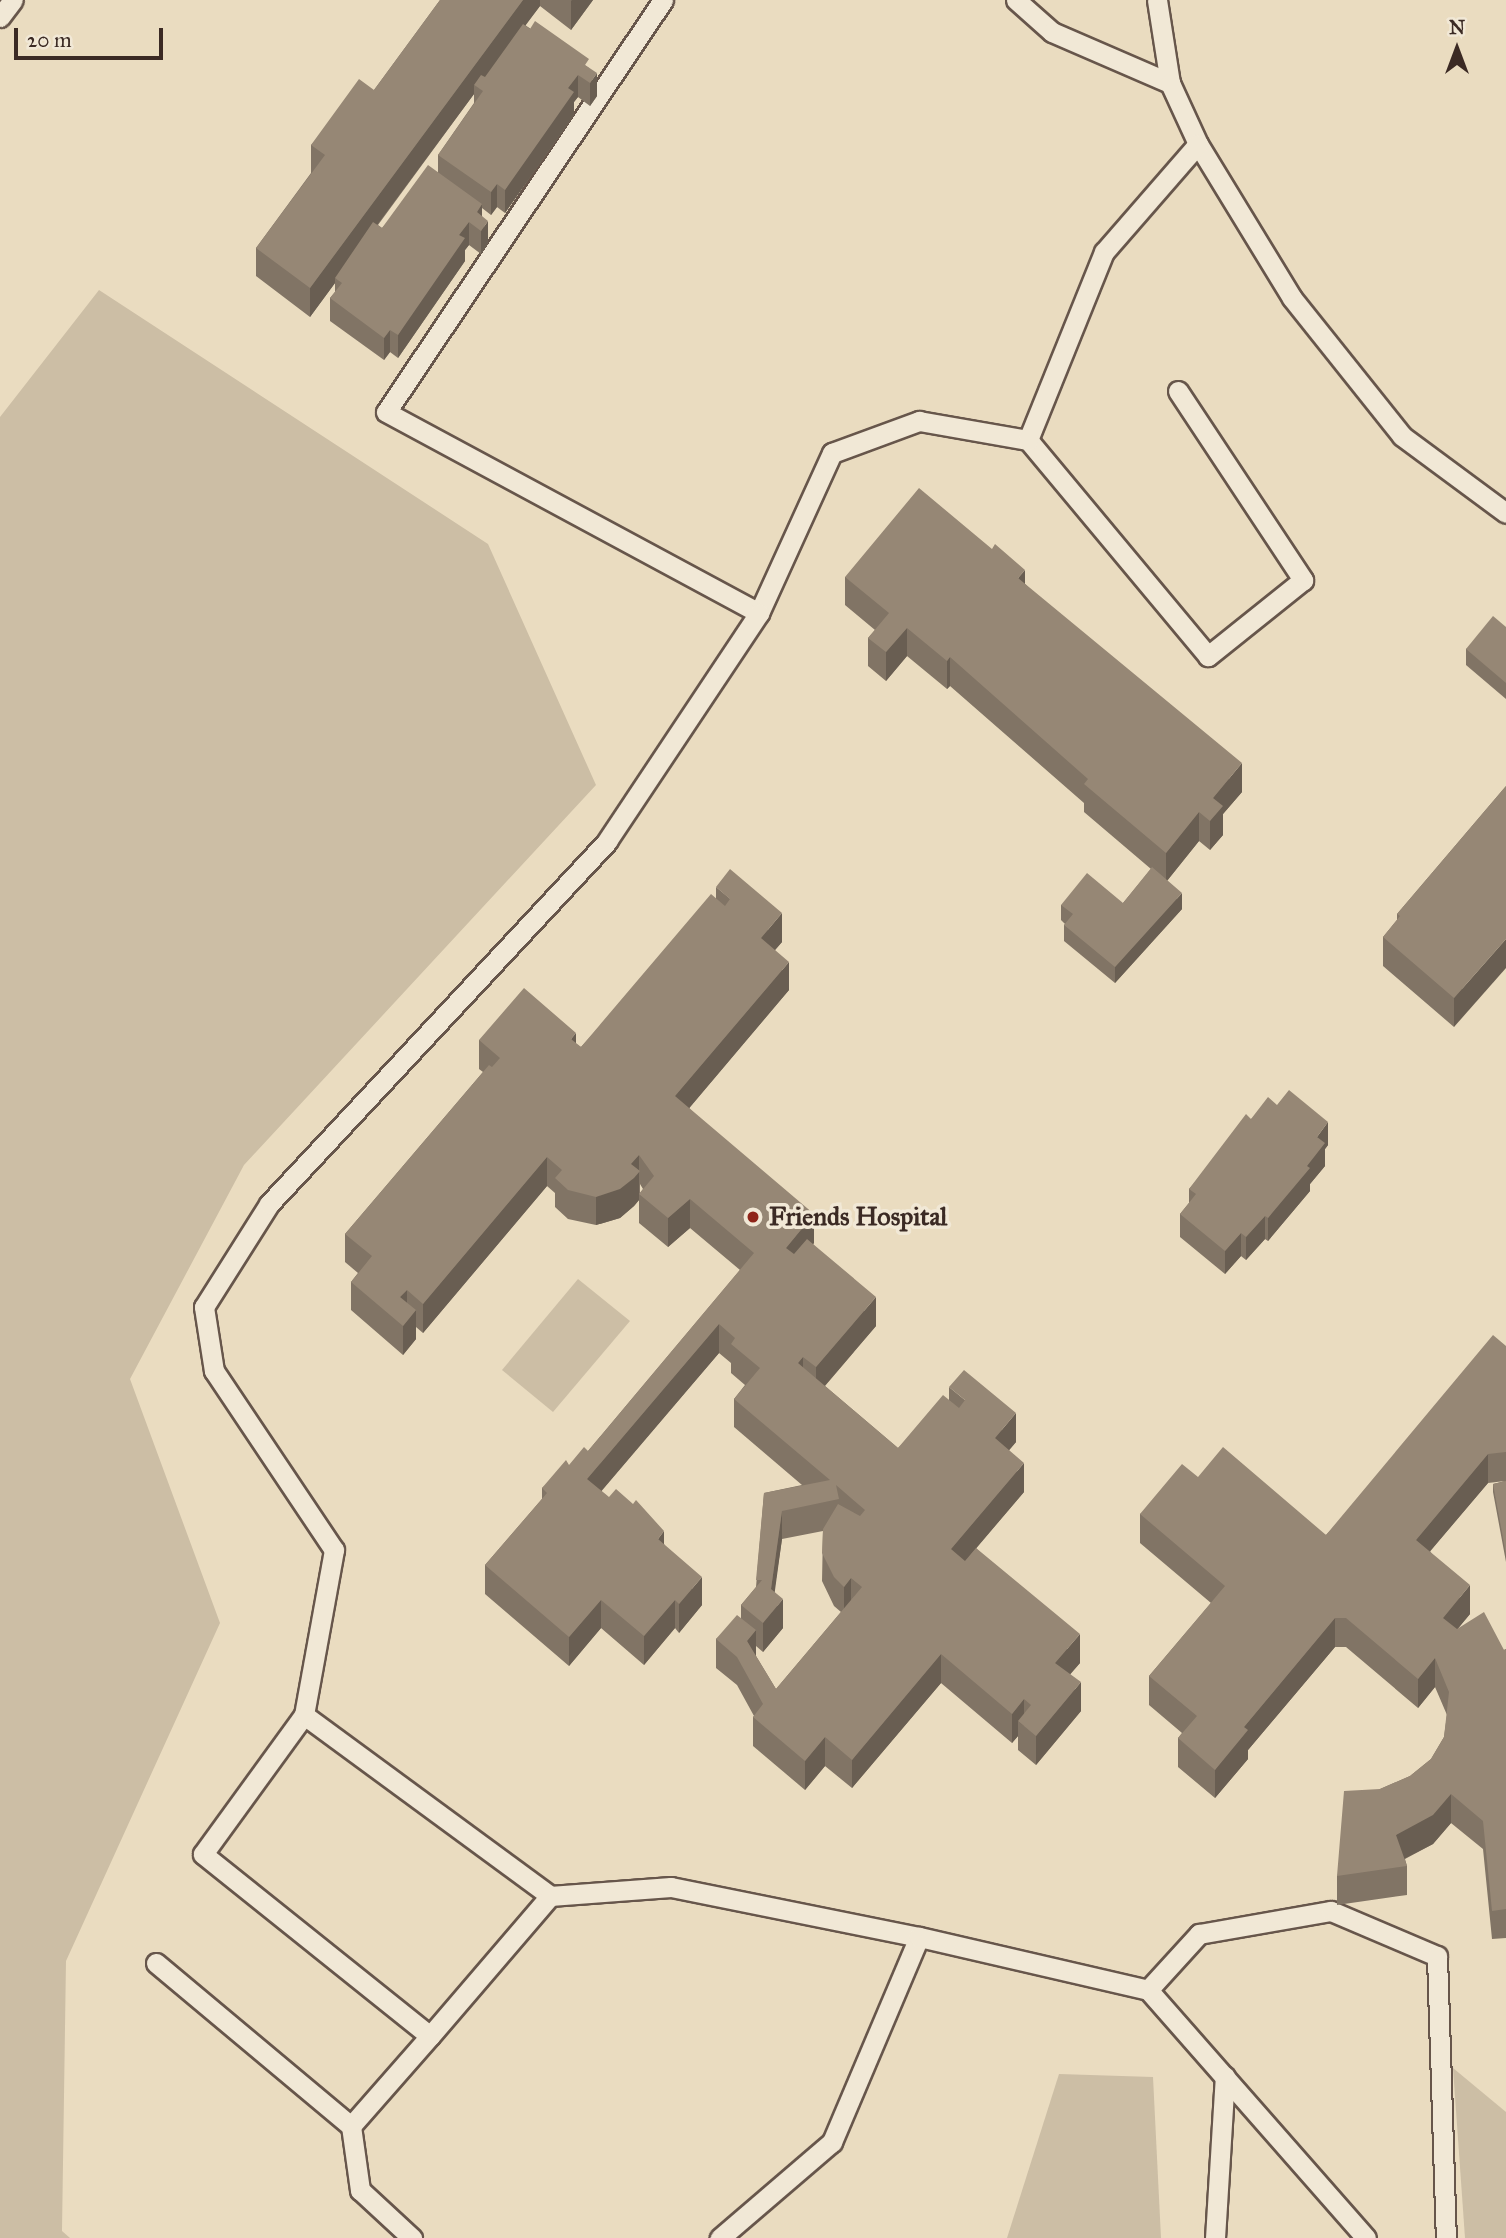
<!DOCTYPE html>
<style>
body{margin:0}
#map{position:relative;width:1506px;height:2238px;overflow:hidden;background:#eadcc0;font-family:"IM FELL Great Primer",serif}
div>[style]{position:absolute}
.green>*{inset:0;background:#ccbea5}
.roads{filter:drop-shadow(2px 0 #67564b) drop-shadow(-2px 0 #67564b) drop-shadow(0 2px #67564b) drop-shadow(0 -2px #67564b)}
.lane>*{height:19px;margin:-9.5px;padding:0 9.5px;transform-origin:9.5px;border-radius:9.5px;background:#f1e8d6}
.wall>*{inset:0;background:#817465}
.shaded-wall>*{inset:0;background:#695e52}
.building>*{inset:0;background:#968775}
.dots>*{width:19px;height:19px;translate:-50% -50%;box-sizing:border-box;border:4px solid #f1e8d6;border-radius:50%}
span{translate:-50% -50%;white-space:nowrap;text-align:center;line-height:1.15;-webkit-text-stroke:7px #f1e8d6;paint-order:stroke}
.poi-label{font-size:26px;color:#3b2a24;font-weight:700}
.left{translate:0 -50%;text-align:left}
.north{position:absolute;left:1422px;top:14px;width:70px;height:70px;-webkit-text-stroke:5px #f1e8d6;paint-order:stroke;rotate:0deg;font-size:19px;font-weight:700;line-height:28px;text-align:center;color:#3b2a24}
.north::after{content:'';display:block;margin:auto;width:24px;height:32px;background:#3b2a24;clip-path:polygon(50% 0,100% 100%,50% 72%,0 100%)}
.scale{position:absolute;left:14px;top:28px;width:149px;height:32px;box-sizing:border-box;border:4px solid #3b2a24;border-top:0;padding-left:9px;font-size:21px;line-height:24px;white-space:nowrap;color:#3b2a24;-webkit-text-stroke:5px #f1e8d6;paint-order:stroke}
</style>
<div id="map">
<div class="green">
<i style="clip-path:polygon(99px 290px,488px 544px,596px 785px,244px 1165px,130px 1379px,220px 1623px,66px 1961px,62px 2231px,70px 2238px,0 2238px,0 417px)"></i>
<i style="clip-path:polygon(578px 1279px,630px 1321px,553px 1412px,502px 1370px)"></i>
<i style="clip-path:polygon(1453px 2068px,1506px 2112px,1506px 2238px,1465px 2238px)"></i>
<i style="clip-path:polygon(1059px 2074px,1153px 2077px,1161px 2238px,1007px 2238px)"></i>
</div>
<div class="roads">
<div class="lane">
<i style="left:663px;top:0;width:496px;rotate:123.9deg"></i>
<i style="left:386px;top:412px;width:424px;rotate:28.3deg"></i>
<i style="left:759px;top:613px;width:176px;rotate:-65.5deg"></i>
<i style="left:832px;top:453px;width:93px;rotate:-20.2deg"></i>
<i style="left:919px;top:421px;width:111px;rotate:9.9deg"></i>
<i style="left:1016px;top:0;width:48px;rotate:41.6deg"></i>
<i style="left:1052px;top:32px;width:129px;rotate:23.4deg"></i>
<i style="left:1157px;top:0;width:84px;rotate:81.1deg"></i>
<i style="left:1170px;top:83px;width:67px;rotate:65.3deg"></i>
<i style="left:1198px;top:144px;width:180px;rotate:58.6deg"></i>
<i style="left:1292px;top:298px;width:176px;rotate:51.4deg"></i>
<i style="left:1402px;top:436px;width:129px;rotate:36.5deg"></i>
<i style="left:0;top:17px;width:21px;rotate:-53deg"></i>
<i style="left:1178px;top:391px;width:227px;rotate:56.5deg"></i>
<i style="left:1303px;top:580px;width:122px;rotate:141.3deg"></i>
<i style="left:1208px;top:656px;width:281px;rotate:-129.8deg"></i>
<i style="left:1028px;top:440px;width:203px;rotate:-68deg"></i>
<i style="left:1104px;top:252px;width:143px;rotate:-49deg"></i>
<i style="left:304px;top:1715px;width:305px;rotate:36.3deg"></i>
<i style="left:550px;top:1896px;width:184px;rotate:130.6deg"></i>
<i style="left:430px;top:2036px;width:291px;rotate:-141.3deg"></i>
<i style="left:203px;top:1854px;width:172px;rotate:-54deg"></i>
<i style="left:304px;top:1715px;width:168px;rotate:-79.7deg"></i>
<i style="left:334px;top:1550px;width:216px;rotate:-123.8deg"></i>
<i style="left:214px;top:1371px;width:65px;rotate:-98.9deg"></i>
<i style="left:204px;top:1307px;width:122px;rotate:-57.7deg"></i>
<i style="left:269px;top:1204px;width:496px;rotate:-47deg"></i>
<i style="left:607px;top:841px;width:274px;rotate:-56.3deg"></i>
<i style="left:550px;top:1896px;width:121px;rotate:-4.3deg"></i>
<i style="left:671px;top:1887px;width:253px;rotate:11.4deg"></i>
<i style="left:919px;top:1937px;width:223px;rotate:113deg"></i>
<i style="left:832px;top:2142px;width:148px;rotate:139.4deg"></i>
<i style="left:919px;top:1937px;width:235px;rotate:13deg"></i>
<i style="left:156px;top:1963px;width:254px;rotate:39.9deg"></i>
<i style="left:351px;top:2126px;width:120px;rotate:-48.7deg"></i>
<i style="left:351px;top:2126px;width:65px;rotate:82deg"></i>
<i style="left:360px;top:2190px;width:71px;rotate:42.7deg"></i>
<i style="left:1215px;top:2238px;width:162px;rotate:-86.5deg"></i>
<i style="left:1366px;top:2238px;width:330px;rotate:-131.3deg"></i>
<i style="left:1148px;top:1990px;width:76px;rotate:-47.7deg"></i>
<i style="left:1199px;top:1934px;width:134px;rotate:-9.9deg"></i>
<i style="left:1331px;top:1911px;width:115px;rotate:23deg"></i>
<i style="left:1437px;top:1956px;width:282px;rotate:88.2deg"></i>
</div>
</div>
<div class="wall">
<i style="clip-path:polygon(evenodd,440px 0,593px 0,571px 30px,540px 6px,525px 25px,589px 68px,597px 96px,590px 106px,578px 97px,574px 102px,574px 115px,505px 213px,497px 207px,491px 215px,482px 208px,482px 216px,488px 243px,481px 254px,469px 245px,465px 250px,465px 261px,398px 358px,390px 352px,384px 360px,330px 321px,330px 298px,335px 292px,335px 283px,310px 317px,256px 276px,256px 248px,311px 173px,311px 145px,374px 90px,440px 0,474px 94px,474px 103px,438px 155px,438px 172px,382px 228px,378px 225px,474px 94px)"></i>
<i style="clip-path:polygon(845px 577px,1025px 584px,1242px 792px,1223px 814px,1223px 835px,1210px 850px,1199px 841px,1167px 881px,1182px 909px,1115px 983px,1064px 941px,1064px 925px,1065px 924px,1061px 920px,1061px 905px,1123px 903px,1151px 869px,1084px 812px,1084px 803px,950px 686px,947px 689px,907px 656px,886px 681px,868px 666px,868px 638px,875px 630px,845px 605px)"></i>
<i style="clip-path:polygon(1506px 627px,1506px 699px,1466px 665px,1466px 649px)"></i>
<i style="clip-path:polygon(1506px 786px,1454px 1027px,1383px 966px,1383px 937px,1397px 920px,1397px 914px)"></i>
<i style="clip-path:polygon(evenodd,716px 887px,782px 942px,775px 950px,789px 990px,689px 1108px,814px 1243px,813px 1244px,876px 1326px,825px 1386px,898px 1448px,949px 1400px,949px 1387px,1016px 1442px,1009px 1450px,1024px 1492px,976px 1548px,1080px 1663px,1070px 1674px,1081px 1711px,1036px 1765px,1018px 1750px,1018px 1736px,1012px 1743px,941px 1683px,852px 1788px,825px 1766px,805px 1790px,753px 1746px,753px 1717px,754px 1716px,737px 1685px,716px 1668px,716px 1639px,741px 1618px,741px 1605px,756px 1587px,764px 1493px,802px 1485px,734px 1427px,734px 1399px,745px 1385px,731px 1373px,731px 1363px,719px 1353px,601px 1491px,664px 1544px,702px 1605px,679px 1633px,675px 1628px,644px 1665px,601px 1628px,569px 1666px,485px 1594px,485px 1565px,542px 1499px,542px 1488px,588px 1451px,740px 1270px,690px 1228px,668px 1247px,639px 1223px,639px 1200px,634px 1206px,620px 1218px,596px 1225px,568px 1219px,555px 1207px,555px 1193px,547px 1186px,423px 1333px,416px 1327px,416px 1339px,403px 1355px,351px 1310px,351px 1282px,358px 1273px,345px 1262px,345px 1234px,483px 1072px,479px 1069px,479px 1040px,576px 1044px,581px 1047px,716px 899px,716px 887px,640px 1184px,643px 1189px,640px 1193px,640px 1184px,716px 887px,823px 1531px,822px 1581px,834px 1606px,841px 1612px,776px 1689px,756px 1656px,756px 1646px,763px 1652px,783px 1628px,774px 1592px,782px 1539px,823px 1531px)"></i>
<i style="clip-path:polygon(1277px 1105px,1328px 1145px,1325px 1149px,1325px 1166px,1310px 1184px,1310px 1191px,1268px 1241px,1265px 1239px,1246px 1260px,1241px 1256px,1225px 1274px,1180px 1237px,1180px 1214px,1189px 1203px,1189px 1189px,1251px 1119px)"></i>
<i style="clip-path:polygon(1506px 1346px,1506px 1562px,1493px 1492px,1493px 1484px,1505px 1481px,1488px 1483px,1430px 1551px,1470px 1614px,1457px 1629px,1504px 1650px,1506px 1649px,1506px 1938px,1492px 1939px,1483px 1849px,1451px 1823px,1433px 1844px,1405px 1859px,1407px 1866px,1407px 1895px,1337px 1905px,1337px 1876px,1380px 1789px,1410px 1776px,1431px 1759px,1444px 1737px,1447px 1715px,1435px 1687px,1418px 1708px,1346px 1647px,1335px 1647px,1248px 1750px,1248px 1759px,1215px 1798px,1178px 1767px,1178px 1738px,1182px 1733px,1149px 1705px,1149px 1676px,1211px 1603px,1140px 1543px,1140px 1514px,1198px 1477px,1326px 1535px)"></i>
</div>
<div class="shaded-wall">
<i style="clip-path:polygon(523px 0,540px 0,540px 6px,479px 88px,474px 85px,474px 94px,337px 279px,335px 278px,335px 283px,310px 317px,310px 288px)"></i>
<i style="clip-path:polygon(572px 0,593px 0,571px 30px,571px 1px)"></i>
<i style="clip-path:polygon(597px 73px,597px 96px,590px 106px,590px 83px)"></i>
<i style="clip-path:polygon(578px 75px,578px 97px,574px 102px,574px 115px,505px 213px,505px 190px,568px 88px)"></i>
<i style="clip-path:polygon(497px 184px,497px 207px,491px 215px,491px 192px)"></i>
<i style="clip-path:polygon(482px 204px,482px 227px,477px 212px)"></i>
<i style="clip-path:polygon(488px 221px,488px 243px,481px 254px,481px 231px)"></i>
<i style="clip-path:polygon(469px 222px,469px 245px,465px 250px,465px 261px,398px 358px,398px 335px,459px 235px)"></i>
<i style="clip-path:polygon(390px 330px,390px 352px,384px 360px,384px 338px)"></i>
<i style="clip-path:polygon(1025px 570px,1025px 599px,1018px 578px)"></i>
<i style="clip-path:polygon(907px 628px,907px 656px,886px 681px,886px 652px)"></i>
<i style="clip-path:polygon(950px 657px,950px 686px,947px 689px,947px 661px)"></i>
<i style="clip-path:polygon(1242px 763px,1242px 792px,1223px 814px,1223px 835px,1210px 850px,1210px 821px,1213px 798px)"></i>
<i style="clip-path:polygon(1199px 812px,1199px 841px,1166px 882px,1166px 853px)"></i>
<i style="clip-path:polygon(1182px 893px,1182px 909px,1115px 983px,1115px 967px)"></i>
<i style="clip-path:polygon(782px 913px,782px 942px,761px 966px,761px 938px)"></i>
<i style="clip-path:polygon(1506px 939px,1506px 968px,1454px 1027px,1454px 998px)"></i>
<i style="clip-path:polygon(789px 962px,789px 990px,675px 1125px,675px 1096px)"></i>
<i style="clip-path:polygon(576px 1033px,576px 1061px,571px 1039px)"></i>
<i style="clip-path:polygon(1328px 1122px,1328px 1145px,1325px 1149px,1325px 1166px,1310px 1184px,1310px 1191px,1268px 1241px,1268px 1218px,1307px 1166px,1317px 1137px)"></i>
<i style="clip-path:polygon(639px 1155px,639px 1200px,634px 1206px,620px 1218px,596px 1225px,596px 1197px)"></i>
<i style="clip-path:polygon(547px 1157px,547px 1186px,423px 1333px,423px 1304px)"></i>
<i style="clip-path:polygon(690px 1199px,690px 1228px,668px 1247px,668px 1218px)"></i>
<i style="clip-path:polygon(814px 1214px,814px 1243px,786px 1276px,786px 1248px)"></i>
<i style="clip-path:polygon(1265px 1216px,1265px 1239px,1246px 1260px,1246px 1237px)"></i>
<i style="clip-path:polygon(1241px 1233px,1241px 1256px,1225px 1274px,1225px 1251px)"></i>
<i style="clip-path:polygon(407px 1290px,407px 1318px,400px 1297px)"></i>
<i style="clip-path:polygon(876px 1297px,876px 1326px,816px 1396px,816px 1367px)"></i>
<i style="clip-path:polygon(416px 1310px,416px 1339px,403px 1355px,403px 1326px)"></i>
<i style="clip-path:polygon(719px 1324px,719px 1353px,587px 1508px,587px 1479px)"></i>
<i style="clip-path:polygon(803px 1357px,803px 1385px,798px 1363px)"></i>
<i style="clip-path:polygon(1016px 1413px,1016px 1442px,995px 1467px,995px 1438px)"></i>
<i style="clip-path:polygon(1488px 1454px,1488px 1483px,1416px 1568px,1416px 1540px)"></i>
<i style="clip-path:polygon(1024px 1463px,1024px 1492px,951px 1578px,951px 1549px)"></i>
<i style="clip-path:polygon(782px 1511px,782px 1539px,772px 1612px,783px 1599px,783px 1628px,763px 1652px,763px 1623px,771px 1589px)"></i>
<i style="clip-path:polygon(664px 1531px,664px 1560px,658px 1539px)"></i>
<i style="clip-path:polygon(702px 1577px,702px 1605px,679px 1633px,679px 1604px)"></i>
<i style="clip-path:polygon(851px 1578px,851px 1607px,844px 1615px,844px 1587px)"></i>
<i style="clip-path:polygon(1470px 1585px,1470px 1614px,1443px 1647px,1443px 1618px)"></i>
<i style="clip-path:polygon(601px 1600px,601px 1628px,569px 1666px,569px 1637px)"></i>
<i style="clip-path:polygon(675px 1600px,675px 1628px,644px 1665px,644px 1636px)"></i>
<i style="clip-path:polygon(1335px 1618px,1335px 1647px,1248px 1750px,1248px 1759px,1215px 1798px,1215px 1770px,1244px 1727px)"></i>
<i style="clip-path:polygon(756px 1630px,756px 1659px,747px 1641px)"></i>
<i style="clip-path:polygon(1080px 1634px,1080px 1663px,1055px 1692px,1055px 1663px)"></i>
<i style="clip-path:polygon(941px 1654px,941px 1683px,852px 1788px,852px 1760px)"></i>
<i style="clip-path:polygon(1435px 1658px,1435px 1687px,1418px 1708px,1418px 1679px)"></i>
<i style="clip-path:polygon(1081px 1682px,1081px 1711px,1036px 1765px,1036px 1736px)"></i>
<i style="clip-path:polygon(1024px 1699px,1024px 1726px,1018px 1721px,1018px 1736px,1012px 1743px,1012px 1714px)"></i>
<i style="clip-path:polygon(825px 1737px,825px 1766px,805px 1790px,805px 1761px)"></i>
<i style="clip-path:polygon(1451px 1794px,1451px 1823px,1433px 1844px,1396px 1863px,1396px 1835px)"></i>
</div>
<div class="building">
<i style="clip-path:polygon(440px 0,523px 0,310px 288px,256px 248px,325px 155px,311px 145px,359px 79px,374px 90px)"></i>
<i style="clip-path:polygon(535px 21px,589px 59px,585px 65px,597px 73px,590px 83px,578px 75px,568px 88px,574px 92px,505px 190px,497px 184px,491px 192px,438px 155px,483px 91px,474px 85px,481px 75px,485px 77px,523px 24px,530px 29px)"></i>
<i style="clip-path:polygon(428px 165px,482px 204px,477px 212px,488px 221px,481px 231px,469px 222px,459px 235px,465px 238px,398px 335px,390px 330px,384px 338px,330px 298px,342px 283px,335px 278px,373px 222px,382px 228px)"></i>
<i style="clip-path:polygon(919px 488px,992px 549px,995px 544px,1025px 570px,1018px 578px,1242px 763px,1213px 798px,1223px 806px,1210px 821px,1199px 812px,1166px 853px,1084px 784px,1088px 779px,950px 657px,947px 661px,907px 628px,886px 652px,868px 638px,889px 613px,845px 577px)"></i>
<i style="clip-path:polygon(1493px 616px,1506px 627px,1506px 683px,1466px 649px)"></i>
<i style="clip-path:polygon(1506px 786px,1506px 939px,1454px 998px,1383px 937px,1400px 916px,1397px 914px)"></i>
<i style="clip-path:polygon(1152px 867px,1182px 893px,1115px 967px,1064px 925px,1073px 914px,1061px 905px,1087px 873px,1123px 903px)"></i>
<i style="clip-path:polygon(730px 869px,782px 913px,761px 938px,789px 962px,675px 1096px,814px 1214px,786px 1248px,794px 1254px,807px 1239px,876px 1297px,816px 1367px,803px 1357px,798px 1363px,898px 1448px,943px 1395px,959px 1408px,965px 1400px,949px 1387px,964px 1370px,1016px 1413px,995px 1438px,1024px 1463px,951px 1549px,965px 1561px,976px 1548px,1080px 1634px,1055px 1663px,1081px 1682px,1036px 1736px,1018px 1721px,1031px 1705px,1024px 1699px,1012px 1714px,941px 1654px,852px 1760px,825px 1737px,805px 1761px,753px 1717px,763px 1704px,737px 1657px,716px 1639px,737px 1615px,756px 1630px,747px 1641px,776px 1689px,862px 1587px,851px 1578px,844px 1587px,834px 1577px,822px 1553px,823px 1529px,838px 1504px,860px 1516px,865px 1510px,836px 1485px,839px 1499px,782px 1511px,771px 1589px,783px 1599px,763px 1623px,741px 1605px,762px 1580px,756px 1580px,764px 1493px,830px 1480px,734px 1399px,760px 1368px,731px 1344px,735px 1338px,719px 1324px,587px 1479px,609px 1497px,616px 1489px,633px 1504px,636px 1500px,664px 1531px,658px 1539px,702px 1577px,679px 1604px,675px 1600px,644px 1636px,601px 1600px,569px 1637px,485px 1565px,547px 1493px,542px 1488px,566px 1460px,569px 1465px,584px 1447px,588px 1451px,754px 1253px,690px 1199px,668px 1218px,639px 1194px,654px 1176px,639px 1155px,631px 1164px,640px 1171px,634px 1178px,620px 1189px,596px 1197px,568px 1190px,555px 1178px,562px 1170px,547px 1157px,423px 1304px,407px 1290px,400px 1297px,416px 1310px,403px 1326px,351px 1282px,372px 1256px,345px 1234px,489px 1065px,492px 1067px,500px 1058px,479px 1040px,524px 988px,576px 1033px,571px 1039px,581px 1047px,711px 894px,725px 906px,730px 899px,716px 887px)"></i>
<i style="clip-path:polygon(1289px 1090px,1328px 1122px,1317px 1137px,1325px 1143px,1307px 1166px,1310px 1168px,1268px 1218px,1265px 1216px,1246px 1237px,1241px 1233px,1225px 1251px,1180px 1214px,1196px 1194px,1189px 1189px,1246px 1114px,1251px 1119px,1268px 1097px,1277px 1105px)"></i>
<i style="clip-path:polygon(1493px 1335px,1506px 1346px,1506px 1452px,1488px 1454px,1416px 1540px,1470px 1585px,1443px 1618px,1457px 1629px,1484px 1612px,1504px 1650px,1506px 1649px,1506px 1909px,1492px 1911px,1483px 1821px,1451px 1794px,1433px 1815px,1396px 1835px,1407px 1866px,1337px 1876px,1344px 1791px,1380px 1789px,1410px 1776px,1431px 1759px,1444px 1737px,1449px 1692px,1435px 1658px,1418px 1679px,1346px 1618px,1335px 1618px,1244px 1727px,1248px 1730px,1215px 1770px,1178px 1738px,1197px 1716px,1149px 1676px,1225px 1586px,1140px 1514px,1182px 1464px,1198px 1477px,1223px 1447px,1326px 1535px)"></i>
<i style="clip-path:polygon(1506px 1481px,1506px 1554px,1493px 1484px)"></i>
</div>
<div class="dots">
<i style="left:753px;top:1217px;background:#8f2418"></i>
</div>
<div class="poi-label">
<span class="left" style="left:769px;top:1217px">Friends Hospital</span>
</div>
<div class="north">N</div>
<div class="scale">20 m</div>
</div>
